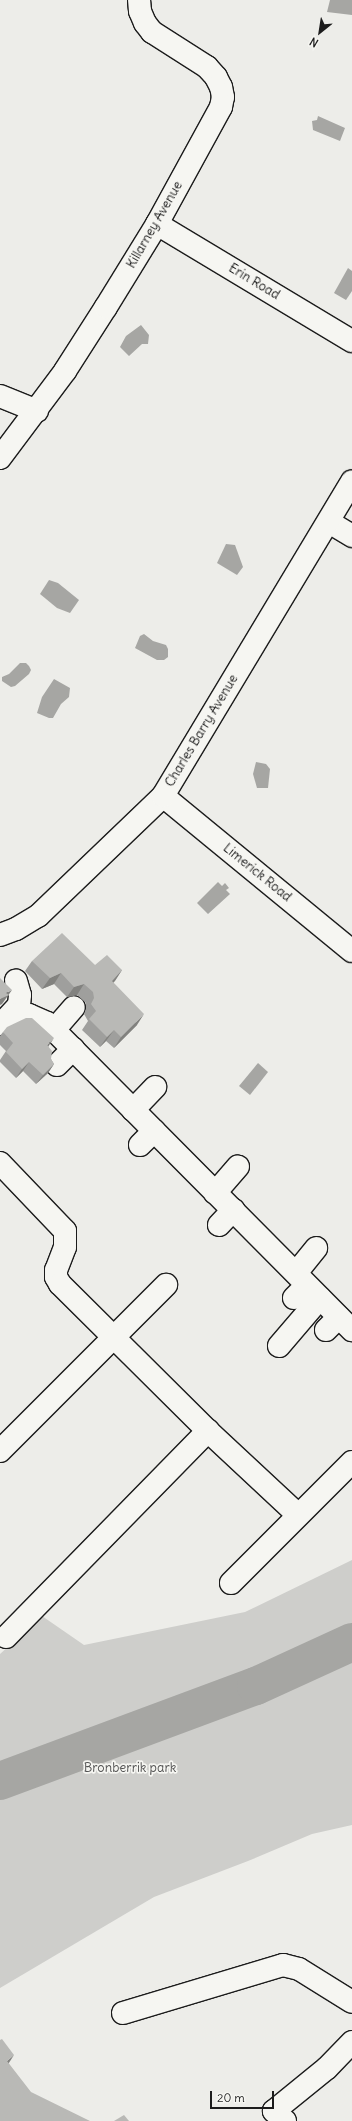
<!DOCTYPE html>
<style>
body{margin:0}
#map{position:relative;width:352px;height:2121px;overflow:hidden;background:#edede9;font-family:Delius,sans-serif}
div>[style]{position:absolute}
.green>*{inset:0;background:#cececb}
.water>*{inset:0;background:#a6a6a3}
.river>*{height:38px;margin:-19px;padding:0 19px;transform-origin:19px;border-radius:19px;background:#a6a6a3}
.roads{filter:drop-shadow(1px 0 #1c1c1c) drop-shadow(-1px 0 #1c1c1c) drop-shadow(0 1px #1c1c1c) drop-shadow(0 -1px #1c1c1c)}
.minor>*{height:22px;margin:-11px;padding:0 11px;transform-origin:11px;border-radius:11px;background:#f6f6f2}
.wall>*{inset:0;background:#9f9f9d}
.shaded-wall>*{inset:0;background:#82827f}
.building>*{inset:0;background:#b9b9b6}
span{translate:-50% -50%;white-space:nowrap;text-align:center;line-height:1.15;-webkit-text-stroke:3.5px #f6f6f2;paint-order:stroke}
.street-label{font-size:13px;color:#1c1c1c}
.park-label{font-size:13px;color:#515151}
.north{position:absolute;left:300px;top:12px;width:40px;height:40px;-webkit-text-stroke:3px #f6f6f2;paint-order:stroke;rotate:210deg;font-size:11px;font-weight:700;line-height:16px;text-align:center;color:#1c1c1c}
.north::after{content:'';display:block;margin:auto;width:14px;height:18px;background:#1c1c1c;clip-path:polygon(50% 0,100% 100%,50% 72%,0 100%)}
.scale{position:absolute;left:210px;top:2091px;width:64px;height:18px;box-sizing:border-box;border:2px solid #1c1c1c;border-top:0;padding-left:5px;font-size:12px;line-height:14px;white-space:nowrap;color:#1c1c1c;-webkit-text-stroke:3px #f6f6f2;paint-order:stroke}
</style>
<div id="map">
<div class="green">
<i style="clip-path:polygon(352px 1560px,352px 1825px,312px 1834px,248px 1861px,154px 1897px,0 1988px,0 1654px,42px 1616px,84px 1645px,245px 1612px)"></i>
</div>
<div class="water">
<i style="clip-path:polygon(330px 0,352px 0,352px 15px,327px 12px)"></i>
<i style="clip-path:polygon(318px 116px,345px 128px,340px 141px,313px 130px,312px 121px,317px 120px)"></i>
<i style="clip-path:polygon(348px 268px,352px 271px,352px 291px,346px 300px,334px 293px)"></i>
<i style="clip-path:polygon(141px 325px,149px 335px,148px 344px,142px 344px,129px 356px,120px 347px,126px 336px)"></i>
<i style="clip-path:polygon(226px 544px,235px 545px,243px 567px,237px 575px,217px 563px)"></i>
<i style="clip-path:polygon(49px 580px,58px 583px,79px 600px,70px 613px,57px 608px,40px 594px)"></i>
<i style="clip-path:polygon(144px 634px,153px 641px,166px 645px,168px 649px,168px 657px,164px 660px,157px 660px,135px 648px,140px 636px)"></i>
<i style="clip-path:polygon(20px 663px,26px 663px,29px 666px,31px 670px,29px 674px,15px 686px,11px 687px,2px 681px,2px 677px,9px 674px)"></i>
<i style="clip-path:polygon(54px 679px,70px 688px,69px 697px,61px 704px,53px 718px,49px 718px,37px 713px,42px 697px)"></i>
<i style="clip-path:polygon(256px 762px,266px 764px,270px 769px,268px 788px,257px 788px,253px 774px)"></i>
<i style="clip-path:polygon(218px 882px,222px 886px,225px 883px,229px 888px,226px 890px,230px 894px,208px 914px,197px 903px)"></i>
<i style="clip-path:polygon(258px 1063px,268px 1072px,250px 1095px,239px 1086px)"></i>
</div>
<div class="river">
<i style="left:0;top:1781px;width:273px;rotate:-20.4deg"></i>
<i style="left:256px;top:1686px;width:106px;rotate:-24.6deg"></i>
</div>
<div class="roads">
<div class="minor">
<i style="left:157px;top:224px;width:227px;rotate:31deg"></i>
<i style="left:0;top:396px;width:40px;rotate:22deg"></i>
<i style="left:0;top:458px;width:109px;rotate:-53.2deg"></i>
<i style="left:65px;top:371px;width:76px;rotate:-57.4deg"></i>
<i style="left:106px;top:307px;width:97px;rotate:-58.4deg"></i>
<i style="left:157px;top:224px;width:133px;rotate:-61.3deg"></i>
<i style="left:221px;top:107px;width:10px;rotate:-79deg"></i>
<i style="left:223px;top:97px;width:10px;rotate:-101deg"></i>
<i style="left:221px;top:87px;width:11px;rotate:-117deg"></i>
<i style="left:216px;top:77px;width:13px;rotate:-132deg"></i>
<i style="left:207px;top:67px;width:65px;rotate:-147.5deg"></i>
<i style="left:152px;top:32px;width:11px;rotate:-128deg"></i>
<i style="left:145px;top:23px;width:13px;rotate:-113deg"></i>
<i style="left:140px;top:11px;width:11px;rotate:-95deg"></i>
<i style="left:329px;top:522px;width:27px;rotate:31deg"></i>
<i style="left:163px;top:796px;width:244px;rotate:39.4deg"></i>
<i style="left:0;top:935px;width:17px;rotate:-21deg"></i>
<i style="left:16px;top:929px;width:26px;rotate:-31deg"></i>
<i style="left:38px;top:916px;width:173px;rotate:-43.8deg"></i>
<i style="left:163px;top:796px;width:367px;rotate:-59deg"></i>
<i style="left:8px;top:1017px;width:16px;rotate:-47deg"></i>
<i style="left:19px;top:1005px;width:10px;rotate:-84deg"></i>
<i style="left:20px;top:995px;width:15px;rotate:-106deg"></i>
<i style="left:0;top:1024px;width:20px;rotate:-30deg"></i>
<i style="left:17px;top:1014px;width:12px;rotate:5deg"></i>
<i style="left:29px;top:1015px;width:20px;rotate:24deg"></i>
<i style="left:47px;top:1023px;width:433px;rotate:45.2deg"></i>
<i style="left:54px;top:1030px;width:30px;rotate:-49deg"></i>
<i style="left:57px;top:1065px;width:23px;rotate:-45deg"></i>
<i style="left:133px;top:1110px;width:32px;rotate:-46deg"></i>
<i style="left:140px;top:1145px;width:20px;rotate:-45deg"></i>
<i style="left:0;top:1163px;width:94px;rotate:46.3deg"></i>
<i style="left:65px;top:1231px;width:16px;rotate:90deg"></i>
<i style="left:65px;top:1247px;width:25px;rotate:111deg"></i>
<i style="left:56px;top:1270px;width:7px;rotate:90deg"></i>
<i style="left:56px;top:1277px;width:8px;rotate:60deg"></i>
<i style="left:60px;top:1284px;width:209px;rotate:44.8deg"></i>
<i style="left:208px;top:1431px;width:123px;rotate:43deg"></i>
<i style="left:215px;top:1193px;width:35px;rotate:-49deg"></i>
<i style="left:219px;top:1225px;width:21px;rotate:-47deg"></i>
<i style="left:296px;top:1273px;width:32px;rotate:-51deg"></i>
<i style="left:294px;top:1298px;width:18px;rotate:-45deg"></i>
<i style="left:326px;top:1330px;width:18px;rotate:-45deg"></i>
<i style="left:279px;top:1346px;width:63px;rotate:-49.5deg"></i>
<i style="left:0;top:1451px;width:235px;rotate:-45deg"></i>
<i style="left:231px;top:1583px;width:171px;rotate:-45deg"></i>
<i style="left:6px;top:1637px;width:289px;rotate:-45.6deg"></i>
<i style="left:123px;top:2013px;width:167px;rotate:-16.7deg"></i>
<i style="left:283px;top:1965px;width:16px;rotate:14deg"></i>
<i style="left:299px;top:1969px;width:62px;rotate:31.9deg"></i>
<i style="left:285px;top:2121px;width:15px;rotate:-138deg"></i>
<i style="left:274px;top:2111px;width:68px;rotate:-39.1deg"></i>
<i style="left:327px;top:2068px;width:36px;rotate:-46deg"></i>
</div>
</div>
<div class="wall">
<i style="clip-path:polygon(32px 961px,95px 965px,122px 970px,113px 983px,137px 1025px,114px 1048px,106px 1041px,100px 1047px,82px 1030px,88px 1021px,84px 1014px,86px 1009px,86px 1003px,77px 995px,67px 997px,54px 984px,42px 989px,25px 971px)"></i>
<i style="clip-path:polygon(3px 1032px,48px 1046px,51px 1059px,54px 1064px,48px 1073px,36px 1084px,23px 1071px,16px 1078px,0 1062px,0 1060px,6px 1051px,0 1045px,0 1036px)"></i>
</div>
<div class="shaded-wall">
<i style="clip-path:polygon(122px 970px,115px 981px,104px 992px,112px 981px)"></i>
<i style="clip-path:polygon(61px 973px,54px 984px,42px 989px,50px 978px)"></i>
<i style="clip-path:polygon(84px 984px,77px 995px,67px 997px,74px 987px)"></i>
<i style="clip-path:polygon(12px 990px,2px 1004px,0 1005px,0 999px,6px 993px)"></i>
<i style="clip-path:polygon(144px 1014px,137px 1025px,114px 1048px,121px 1037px)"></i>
<i style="clip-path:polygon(114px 1030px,106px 1041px,100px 1047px,107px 1037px)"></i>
<i style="clip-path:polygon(54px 1038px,48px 1047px,47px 1045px)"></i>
<i style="clip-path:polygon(29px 1062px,23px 1071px,16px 1078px,22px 1069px)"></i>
<i style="clip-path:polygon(54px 1064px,48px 1073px,36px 1084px,43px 1075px)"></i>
<i style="clip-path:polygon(14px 2055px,5px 2069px,7px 2061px)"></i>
</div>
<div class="building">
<i style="clip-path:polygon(62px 933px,95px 965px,107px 955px,122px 970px,112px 981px,144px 1014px,121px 1037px,114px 1030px,107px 1037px,89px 1019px,96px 1011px,91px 1004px,94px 998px,93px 992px,84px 984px,74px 987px,61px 973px,50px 978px,32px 961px)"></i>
<i style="clip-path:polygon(0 978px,12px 990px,6px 993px,9px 995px,0 999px)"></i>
<i style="clip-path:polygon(26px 1018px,32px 1018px,54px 1038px,47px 1045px,52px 1051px,51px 1059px,54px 1064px,43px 1075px,29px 1062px,22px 1069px,6px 1052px,13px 1043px,3px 1032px,7px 1027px)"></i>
<i style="clip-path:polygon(2px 2039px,14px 2055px,7px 2061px,31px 2092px,90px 2121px,0 2121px,0 2040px)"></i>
<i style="clip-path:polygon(124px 2115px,129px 2121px,114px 2121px)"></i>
</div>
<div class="street-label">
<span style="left:155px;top:225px;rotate:-60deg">Killarney Avenue</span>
<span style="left:254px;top:282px;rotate:31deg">Erin Road</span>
<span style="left:202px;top:731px;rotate:-59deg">Charles Barry Avenue</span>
<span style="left:257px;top:873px;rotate:39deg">Limerick Road</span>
</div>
<div class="park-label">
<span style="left:130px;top:1768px">Bronberrik park</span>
</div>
<div class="north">N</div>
<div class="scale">20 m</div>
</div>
